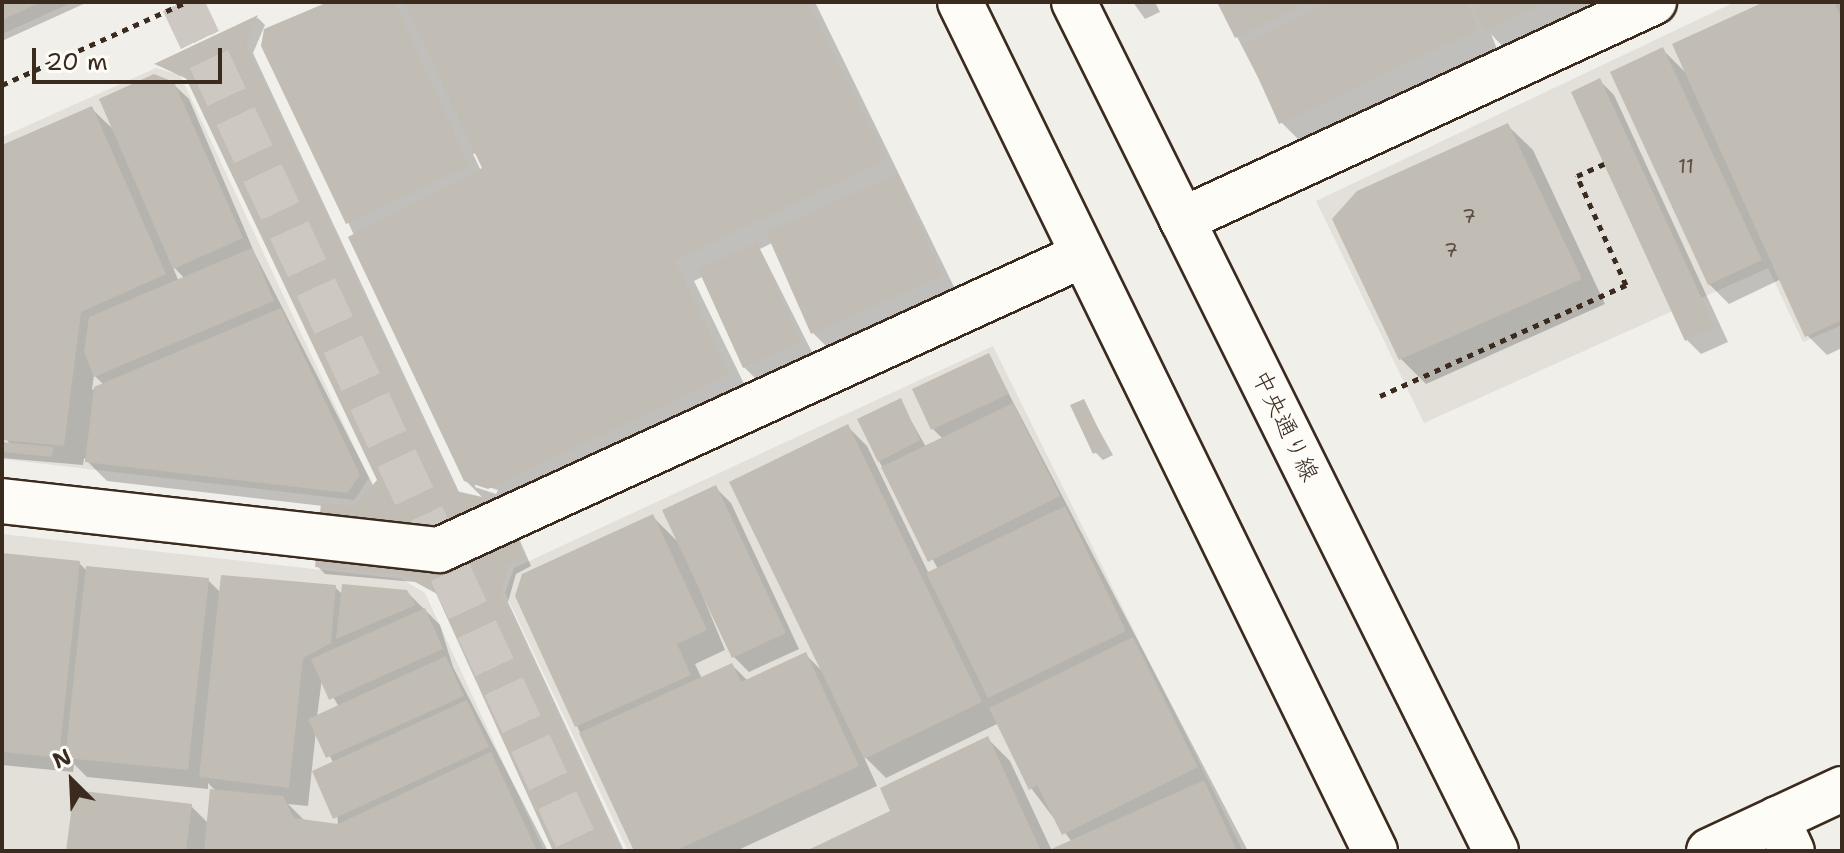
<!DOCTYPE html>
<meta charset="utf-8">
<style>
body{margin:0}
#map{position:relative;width:1844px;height:853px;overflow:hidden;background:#f1efea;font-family:"Shantell Sans","Klee One",sans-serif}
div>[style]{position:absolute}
.built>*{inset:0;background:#e3e0da}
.shadow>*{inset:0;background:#0003}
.building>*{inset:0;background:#c1bcb4}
.pedestrian-tunnel>*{height:42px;margin-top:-21px;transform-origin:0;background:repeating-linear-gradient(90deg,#cdc8c1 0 42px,transparent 0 63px)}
.path>*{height:5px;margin-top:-2.5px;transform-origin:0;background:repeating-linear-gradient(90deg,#3b2a1e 0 6px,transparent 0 12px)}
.roads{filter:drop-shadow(2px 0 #3b2a1e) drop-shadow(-2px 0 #3b2a1e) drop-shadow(0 2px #3b2a1e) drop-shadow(0 -2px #3b2a1e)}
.minor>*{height:44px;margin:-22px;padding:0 22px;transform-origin:22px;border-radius:22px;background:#fdfcf7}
.tertiary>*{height:44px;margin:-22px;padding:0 22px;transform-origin:22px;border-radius:22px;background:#fdfcf7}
span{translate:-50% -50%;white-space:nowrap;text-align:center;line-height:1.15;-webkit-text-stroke:6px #fdfcf7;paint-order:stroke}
.number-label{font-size:20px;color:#5c4e44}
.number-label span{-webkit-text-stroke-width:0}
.street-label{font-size:24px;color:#3b2a1e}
.frame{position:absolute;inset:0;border:4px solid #3b2a1e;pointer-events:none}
.north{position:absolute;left:32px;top:741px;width:80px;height:80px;-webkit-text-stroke:6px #fdfcf7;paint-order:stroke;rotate:336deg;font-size:22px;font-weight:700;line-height:32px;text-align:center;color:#3b2a1e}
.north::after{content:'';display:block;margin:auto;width:28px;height:36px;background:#3b2a1e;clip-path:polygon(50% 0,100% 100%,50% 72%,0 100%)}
.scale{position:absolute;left:32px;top:48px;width:190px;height:36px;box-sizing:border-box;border:4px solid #3b2a1e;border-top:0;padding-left:10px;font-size:24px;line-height:28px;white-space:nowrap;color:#3b2a1e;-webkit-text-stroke:6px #fdfcf7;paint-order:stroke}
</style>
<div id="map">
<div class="built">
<i style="clip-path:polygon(2px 2px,73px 2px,2px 34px)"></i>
<i style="clip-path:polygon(1735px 2px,1842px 2px,1842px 325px,1803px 342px,1768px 268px,1424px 423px,1316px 201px)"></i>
<i style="clip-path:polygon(156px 68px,180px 75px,369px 478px,354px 500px,2px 459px,2px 137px)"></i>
<i style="clip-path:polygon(993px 346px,1243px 851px,628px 851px,505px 593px,514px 568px)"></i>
<i style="clip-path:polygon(2px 534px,402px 579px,425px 593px,544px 851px,2px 851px)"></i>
</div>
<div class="shadow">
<i style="clip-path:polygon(2px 2px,88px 2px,2px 41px)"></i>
<i style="clip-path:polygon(evenodd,333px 2px,815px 2px,956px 291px,828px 348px,813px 333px,772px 243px,760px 249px,815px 358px,759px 382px,744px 367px,704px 276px,694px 281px,749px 394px,507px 511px,531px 566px,516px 574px,508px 602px,624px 851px,555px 851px,439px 595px,415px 582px,325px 574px,317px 566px,323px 506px,107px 481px,84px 458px,83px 465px,2px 458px,2px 444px,10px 445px,2px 430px,2px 147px,91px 108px,115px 131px,173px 84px,189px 99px,255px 254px,374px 487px,379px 481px,189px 80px,157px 65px,258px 18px,265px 25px,253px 53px,460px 494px,485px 500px,465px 480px,348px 222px,333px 2px,477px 153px,484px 169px,481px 171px,473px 154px,477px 153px,333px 2px,172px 265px,185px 279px,179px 282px,172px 265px,333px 2px,94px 375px,104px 385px,92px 390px,94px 375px,333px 2px,475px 483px,498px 490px,496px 494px,475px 487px,475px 483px)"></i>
<i style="clip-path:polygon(1133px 2px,1155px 2px,1160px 12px,1145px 19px)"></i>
<i style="clip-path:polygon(1219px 2px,1595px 2px,1597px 7px,1506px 50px,1491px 34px,1497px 49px,1301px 142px,1281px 122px)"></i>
<i style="clip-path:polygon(1768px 2px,1842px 2px,1842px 348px,1827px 355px,1807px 335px,1781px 279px,1729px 304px,1709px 284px,1663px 50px,1688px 75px)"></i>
<i style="clip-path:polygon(1599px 80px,1614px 95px,1728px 342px,1701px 354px,1686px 339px)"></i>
<i style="clip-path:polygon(1508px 126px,1533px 150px,1605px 304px,1426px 384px,1401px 359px)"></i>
<i style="clip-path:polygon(989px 356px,1248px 851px,1052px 851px,1072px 842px,1031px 788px,999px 723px,886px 778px,863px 755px,877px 786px,736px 851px,636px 851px,577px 726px,653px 517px,679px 543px,716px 488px,731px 503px,799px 649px,749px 672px,734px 657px,688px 560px,725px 650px,695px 664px,702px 679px,732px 665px,748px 681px,805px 654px,823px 672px,848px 427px,867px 446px,929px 574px,938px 569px,879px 461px,900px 401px,926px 447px,943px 439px,933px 429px)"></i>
<i style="clip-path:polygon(1083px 401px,1113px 455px,1103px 460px,1095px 452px)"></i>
<i style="clip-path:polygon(evenodd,2px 555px,79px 563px,87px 571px,208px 580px,221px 593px,335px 587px,343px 595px,407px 592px,440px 625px,453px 667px,548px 851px,68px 851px,191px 806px,209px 824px,217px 792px,208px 783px,208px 789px,87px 777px,74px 764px,73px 772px,2px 765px,2px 555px,322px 678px,339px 707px,317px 717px,322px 678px,2px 555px,316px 731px,334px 764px,338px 826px,305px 821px,288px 804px,308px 806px,316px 731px)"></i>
<i style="clip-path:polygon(988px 739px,1010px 761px,1052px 851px,811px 851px,893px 812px)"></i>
</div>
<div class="building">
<i style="clip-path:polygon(2px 2px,41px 2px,2px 20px)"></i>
<i style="clip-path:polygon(328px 2px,395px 2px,469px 166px,346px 224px,261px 46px,264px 29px)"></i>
<i style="clip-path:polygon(404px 2px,807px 2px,887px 158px,675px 261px,730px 374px,488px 489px,464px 481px,348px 237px,482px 168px)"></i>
<i style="clip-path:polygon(1217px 2px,1310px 2px,1235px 38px)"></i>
<i style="clip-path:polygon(1328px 2px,1466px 2px,1479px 29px,1279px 124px,1243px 44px)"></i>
<i style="clip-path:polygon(1471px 2px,1546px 2px,1485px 31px)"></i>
<i style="clip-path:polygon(1764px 2px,1834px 2px,1842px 19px,1842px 320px,1805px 337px,1672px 44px)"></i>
<i style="clip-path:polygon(258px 15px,246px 44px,456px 491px,500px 501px,525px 558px,508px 566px,501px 593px,621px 851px,553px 851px,435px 591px,405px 575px,315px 567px,321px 503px,355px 506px,377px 480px,184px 74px,154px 64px)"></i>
<i style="clip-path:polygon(1663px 47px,1762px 260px,1708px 285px,1610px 72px)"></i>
<i style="clip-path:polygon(154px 74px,174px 82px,243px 238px,173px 269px,99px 99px)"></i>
<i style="clip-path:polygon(1600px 78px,1715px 327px,1685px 341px,1571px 92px)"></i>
<i style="clip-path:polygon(92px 106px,166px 274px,81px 312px,64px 446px,2px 440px,2px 145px)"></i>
<i style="clip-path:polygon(1508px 123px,1582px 279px,1399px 360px,1332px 219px,1357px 191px)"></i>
<i style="clip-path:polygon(897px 174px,942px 276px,811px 334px,766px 232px)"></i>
<i style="clip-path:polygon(757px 243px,801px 342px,743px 368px,698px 269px)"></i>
<i style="clip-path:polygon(252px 248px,274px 301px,94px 377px,84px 352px,89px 317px)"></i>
<i style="clip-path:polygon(281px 308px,360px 475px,347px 493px,85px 462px,94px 387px)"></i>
<i style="clip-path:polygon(989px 353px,1009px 394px,931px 430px,912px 389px)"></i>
<i style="clip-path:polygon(901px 398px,920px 440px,878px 462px,857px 419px)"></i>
<i style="clip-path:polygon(1084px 399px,1107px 447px,1093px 454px,1070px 405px)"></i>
<i style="clip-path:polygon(1013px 403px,1060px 496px,928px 562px,881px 467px)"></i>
<i style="clip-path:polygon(848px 424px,982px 702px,864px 759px,729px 482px)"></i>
<i style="clip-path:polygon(2px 442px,54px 447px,52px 457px,2px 452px)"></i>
<i style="clip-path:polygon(716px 485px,786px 633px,732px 658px,662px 510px)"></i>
<i style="clip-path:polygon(1065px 506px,1126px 631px,988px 698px,926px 573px)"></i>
<i style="clip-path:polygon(653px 514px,707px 630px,677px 644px,691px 675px,575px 727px,515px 596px,522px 574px)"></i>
<i style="clip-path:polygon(2px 553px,80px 561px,59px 758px,2px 752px)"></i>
<i style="clip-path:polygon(86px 566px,209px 578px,188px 770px,65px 758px)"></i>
<i style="clip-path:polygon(221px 575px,336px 585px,331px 643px,303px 658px,289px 788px,199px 777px)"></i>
<i style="clip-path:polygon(342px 584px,407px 590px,416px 605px,336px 639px)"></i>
<i style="clip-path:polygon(425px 608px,443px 649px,329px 700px,311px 659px)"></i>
<i style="clip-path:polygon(1133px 637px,1198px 767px,1062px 835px,1037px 785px,1029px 790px,989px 708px)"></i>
<i style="clip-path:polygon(806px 652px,859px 766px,675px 851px,634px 851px,579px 733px,732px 663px,741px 682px)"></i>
<i style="clip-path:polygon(446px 656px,464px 696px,326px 758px,308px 719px)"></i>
<i style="clip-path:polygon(467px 700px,489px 747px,333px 819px,312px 771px)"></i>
<i style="clip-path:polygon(988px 736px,1041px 851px,806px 851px,890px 811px,880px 788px)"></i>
<i style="clip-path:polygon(491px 752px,537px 851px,204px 851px,210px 789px,283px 796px,294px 818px,338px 824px)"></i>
<i style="clip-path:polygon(1204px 780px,1237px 851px,1047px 851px)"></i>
<i style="clip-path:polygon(74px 790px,192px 804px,186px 851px,66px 851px)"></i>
</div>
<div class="pedestrian-tunnel">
<i style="left:182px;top:2px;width:938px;rotate:64.83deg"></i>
</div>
<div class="path">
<i style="left:2px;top:85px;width:203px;rotate:-24.2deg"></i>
<i style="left:1380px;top:396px;width:270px;rotate:-24.3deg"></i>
<i style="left:1626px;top:285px;width:120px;rotate:-114.2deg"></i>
<i style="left:1577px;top:176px;width:30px;rotate:-24deg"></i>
</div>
<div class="roads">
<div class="minor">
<i style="left:1182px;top:220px;width:520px;rotate:-24.79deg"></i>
<i style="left:2px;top:501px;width:440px;rotate:6.4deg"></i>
<i style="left:439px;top:550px;width:708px;rotate:-24.61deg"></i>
<i style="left:1777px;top:819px;width:35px;rotate:65deg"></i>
</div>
<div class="tertiary">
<i style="left:960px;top:2px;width:945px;rotate:63.95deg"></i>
<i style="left:1074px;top:2px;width:948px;rotate:63.57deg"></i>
<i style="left:1709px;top:851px;width:147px;rotate:-25deg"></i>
</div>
</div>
<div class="number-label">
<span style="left:1686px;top:166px">11</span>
<span style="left:1469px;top:216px">7</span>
<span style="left:1451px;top:250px">7</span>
</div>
<div class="street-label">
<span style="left:1285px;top:426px;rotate:64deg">中央通り線</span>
</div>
<div class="frame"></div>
<div class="north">N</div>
<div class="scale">20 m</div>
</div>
